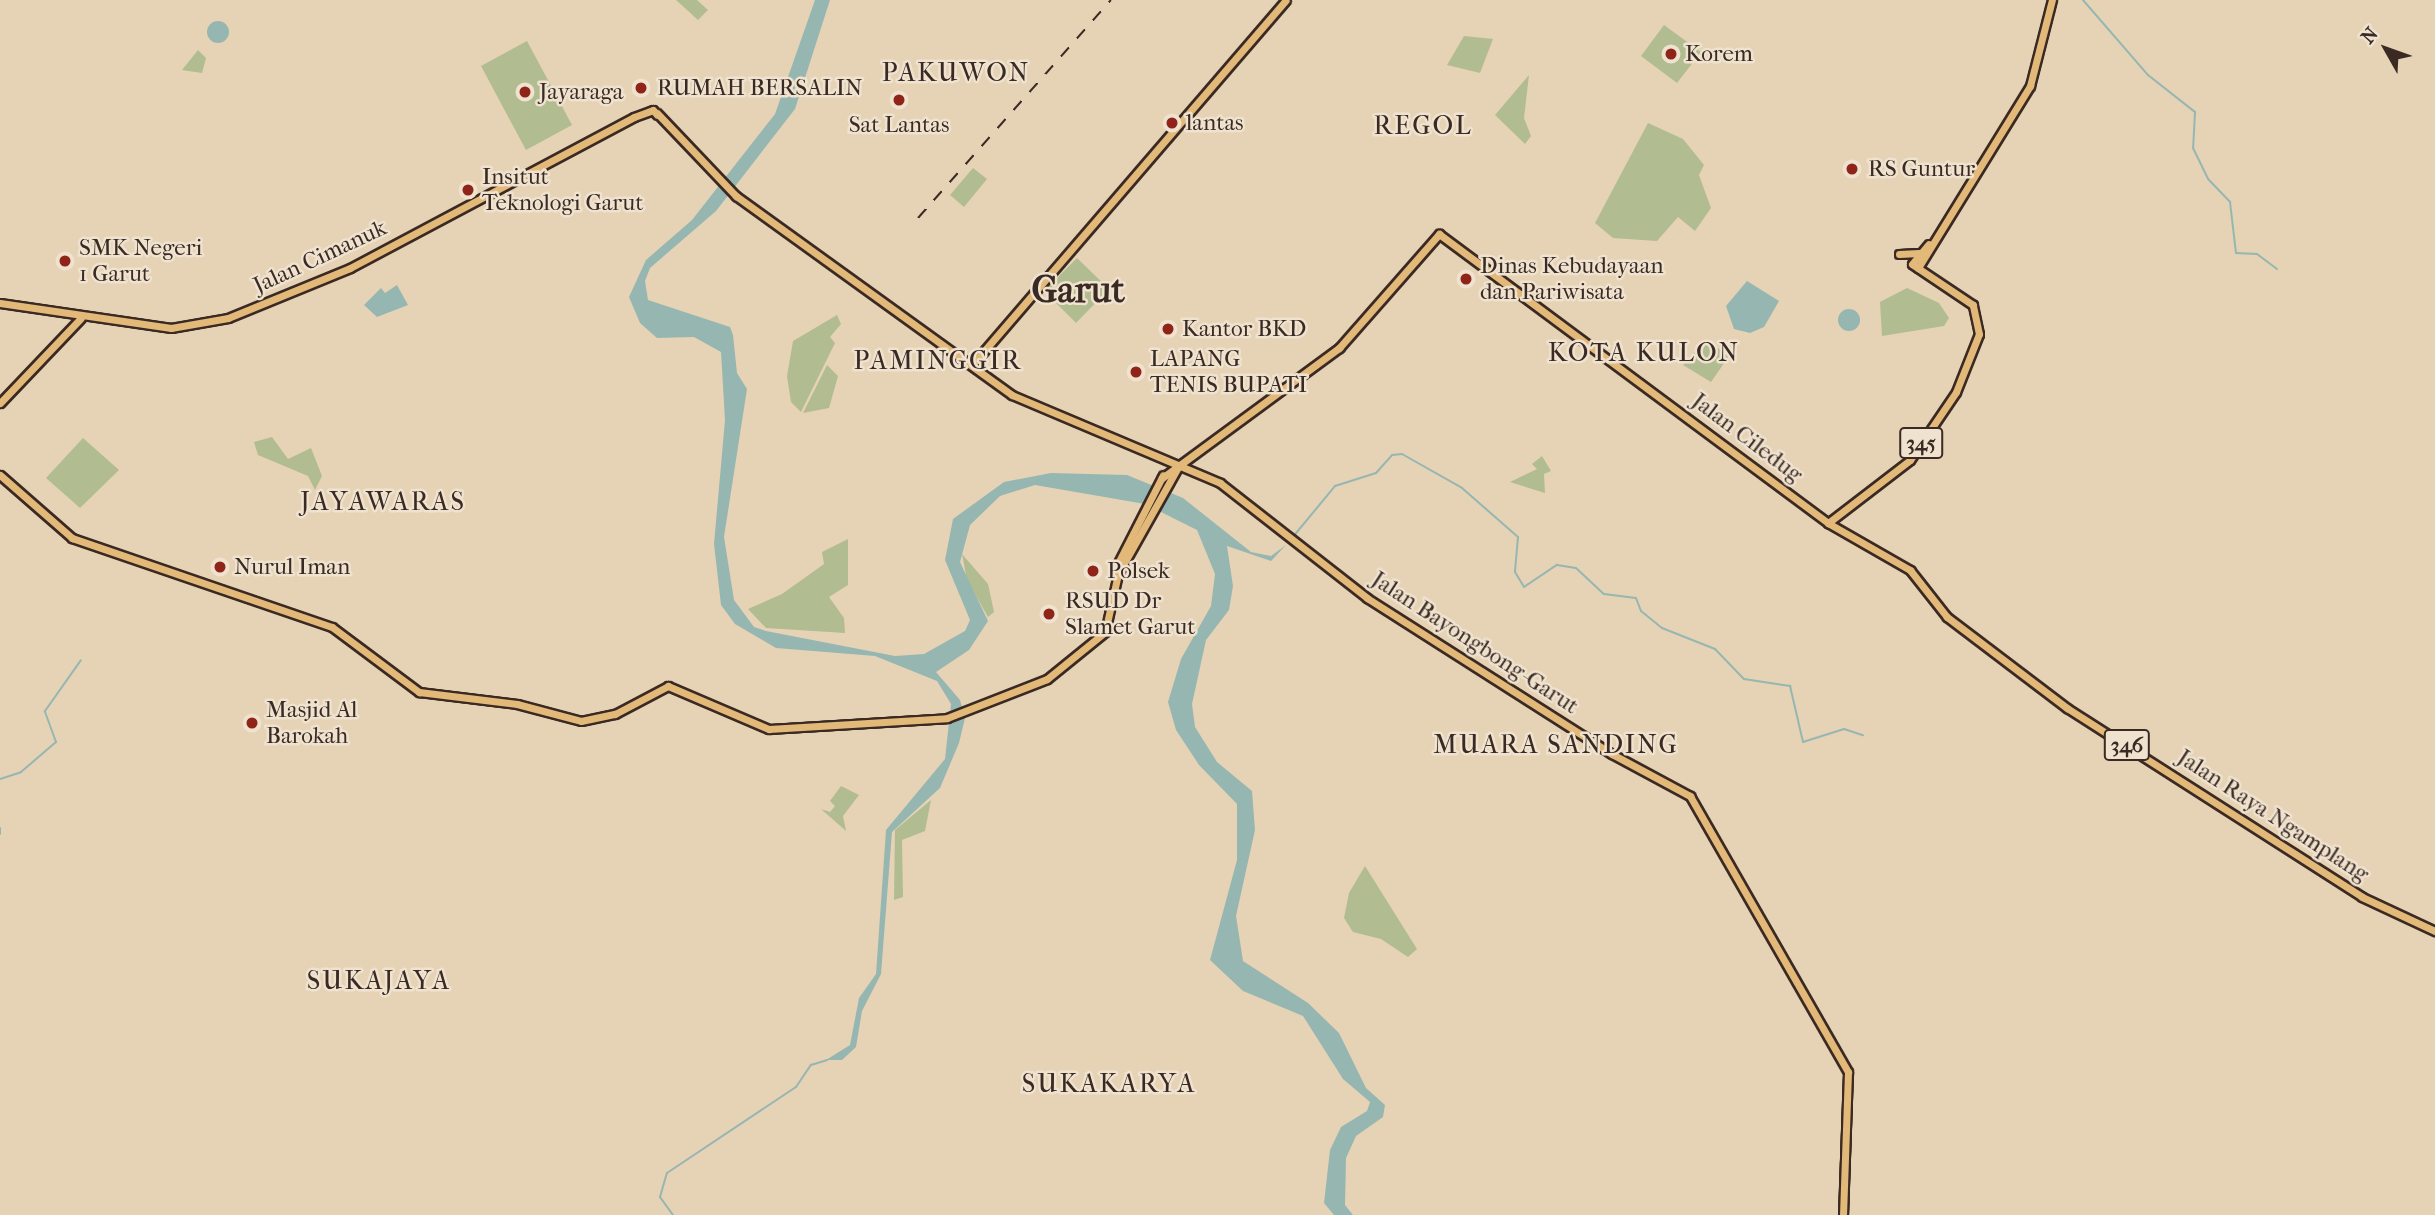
<!DOCTYPE html>
<style>
body{margin:0}
#map{position:relative;width:2435px;height:1215px;overflow:hidden;background:#e6d2b5;font-family:"IM FELL French Canon",serif}
div>[style]{position:absolute}
.green>*{inset:0;background:#b1bd91}
.water>*{inset:0;background:#96b7b1}
.round{border-radius:50%}
.stream>*{height:2px;margin:-1px;padding:0 1px;transform-origin:1px;border-radius:1px;background:#96b7b1}
.roads{filter:drop-shadow(2px 0 #3a2a23) drop-shadow(-2px 0 #3a2a23) drop-shadow(0 2px #3a2a23) drop-shadow(0 -2px #3a2a23)}
.major>*{height:7px;margin:-3.5px;padding:0 3.5px;transform-origin:3.5px;border-radius:3.5px;background:#e3b97a}
.rail>*{height:2px;margin-top:-1px;transform-origin:0;background:repeating-linear-gradient(90deg,#3a2a23 0 12px,transparent 0 24px)}
.dots>*{width:19px;height:19px;translate:-50% -50%;box-sizing:border-box;border:4px solid #efe2cf;border-radius:50%}
span{translate:-50% -50%;white-space:nowrap;text-align:center;line-height:1.15;-webkit-text-stroke:5px #efe2cf;paint-order:stroke}
.shield-label span{padding:2px 5px;background:#efe2cf;border:2px solid;border-radius:5px;-webkit-text-stroke-width:0}
.shield-label{font-size:21px;color:#3a2a23;font-weight:700}
.poi-label{font-size:23px;color:#3a2a23}
.left{translate:0 -50%;text-align:left}
.street-label{font-size:23px;color:#3a2a23}
.quarter-label{font-size:26px;color:#3a2a23;letter-spacing:2px}
.town-label{font-size:37px;color:#3a2a23;font-weight:700}
.north{position:absolute;left:2351px;top:14px;width:70px;height:70px;-webkit-text-stroke:5px #efe2cf;paint-order:stroke;rotate:310deg;font-size:19px;font-weight:700;line-height:28px;text-align:center;color:#3a2a23}
.north::after{content:'';display:block;margin:auto;width:24px;height:32px;background:#3a2a23;clip-path:polygon(50% 0,100% 100%,50% 72%,0 100%)}
</style>
<div id="map">
<div class="green">
<i style="clip-path:polygon(676px 0,697px 0,708px 10px,698px 20px)"></i>
<i style="clip-path:polygon(1664px 25px,1701px 52px,1677px 83px,1641px 56px)"></i>
<i style="clip-path:polygon(1464px 36px,1493px 39px,1480px 73px,1447px 65px)"></i>
<i style="clip-path:polygon(527px 41px,572px 125px,526px 150px,481px 66px)"></i>
<i style="clip-path:polygon(198px 50px,206px 58px,202px 73px,182px 70px)"></i>
<i style="clip-path:polygon(1529px 75px,1524px 118px,1531px 136px,1525px 144px,1495px 115px)"></i>
<i style="clip-path:polygon(1648px 123px,1683px 139px,1704px 165px,1699px 175px,1711px 208px,1695px 231px,1678px 217px,1657px 241px,1613px 238px,1595px 223px)"></i>
<i style="clip-path:polygon(973px 168px,987px 179px,964px 207px,950px 195px)"></i>
<i style="clip-path:polygon(1077px 258px,1109px 289px,1076px 323px,1044px 291px)"></i>
<i style="clip-path:polygon(1907px 288px,1939px 303px,1949px 318px,1944px 326px,1882px 336px,1880px 302px)"></i>
<i style="clip-path:polygon(837px 315px,841px 324px,830px 337px,835px 343px,801px 412px,791px 402px,787px 376px,793px 341px)"></i>
<i style="clip-path:polygon(1706px 340px,1729px 356px,1711px 382px,1683px 365px)"></i>
<i style="clip-path:polygon(827px 365px,838px 376px,829px 408px,803px 413px)"></i>
<i style="clip-path:polygon(272px 437px,288px 459px,311px 448px,322px 476px,315px 490px,308px 476px,258px 455px,254px 442px)"></i>
<i style="clip-path:polygon(83px 438px,119px 470px,80px 508px,46px 478px)"></i>
<i style="clip-path:polygon(1542px 456px,1551px 471px,1544px 474px,1545px 493px,1510px 482px,1537px 469px,1532px 464px)"></i>
<i style="clip-path:polygon(848px 539px,848px 585px,829px 597px,844px 618px,845px 633px,766px 628px,748px 609px,782px 594px,824px 564px,822px 552px)"></i>
<i style="clip-path:polygon(962px 554px,988px 584px,994px 612px,988px 617px,967px 580px)"></i>
<i style="clip-path:polygon(841px 786px,859px 795px,843px 816px,846px 831px,821px 809px,830px 812px,835px 806px,830px 801px)"></i>
<i style="clip-path:polygon(931px 800px,925px 831px,902px 840px,903px 897px,894px 900px,895px 830px)"></i>
<i style="clip-path:polygon(1365px 866px,1417px 949px,1408px 957px,1381px 939px,1353px 932px,1344px 918px,1349px 893px)"></i>
</div>
<div class="water">
<i style="clip-path:polygon(815px 0,830px 0,795px 109px,716px 211px,650px 268px,645px 281px,648px 300px,730px 327px,733px 335px,737px 373px,747px 389px,724px 537px,734px 600px,754px 627px,766px 631px,895px 656px,924px 654px,965px 631px,970px 620px,945px 560px,953px 519px,1004px 482px,1051px 473px,1127px 475px,1183px 498px,1251px 552px,1271px 556px,1286px 545px,1271px 561px,1227px 546px,1233px 586px,1229px 610px,1206px 640px,1192px 704px,1195px 727px,1217px 762px,1252px 791px,1255px 830px,1236px 916px,1243px 961px,1308px 1003px,1339px 1033px,1366px 1088px,1385px 1105px,1383px 1117px,1356px 1136px,1346px 1158px,1345px 1205px,1353px 1215px,1334px 1215px,1324px 1203px,1330px 1150px,1341px 1127px,1367px 1111px,1370px 1102px,1343px 1079px,1303px 1016px,1243px 991px,1210px 960px,1237px 860px,1237px 804px,1199px 765px,1176px 730px,1168px 702px,1181px 659px,1211px 606px,1215px 574px,1197px 530px,1145px 504px,1035px 485px,1000px 496px,970px 525px,960px 562px,988px 621px,969px 650px,936px 672px,960px 700px,965px 718px,959px 743px,940px 788px,892px 832px,881px 974px,862px 1011px,856px 1047px,842px 1060px,826px 1060px,850px 1045px,859px 998px,876px 974px,886px 830px,945px 759px,951px 704px,937px 681px,875px 656px,776px 648px,735px 624px,721px 605px,714px 544px,725px 420px,721px 352px,694px 337px,657px 338px,640px 323px,629px 297px,646px 260px,692px 220px,775px 114px)"></i>
<i class="round" style="left:207px;top:21px;width:22px;height:22px"></i>
<i style="clip-path:polygon(1747px 281px,1779px 301px,1764px 327px,1750px 333px,1734px 329px,1726px 306px)"></i>
<i style="clip-path:polygon(397px 285px,408px 305px,377px 317px,364px 305px,381px 288px,385px 293px)"></i>
<i class="round" style="left:1838px;top:309px;width:22px;height:22px"></i>
</div>
<div class="stream">
<i style="left:2083px;top:0;width:99px;rotate:49.1deg"></i>
<i style="left:2148px;top:75px;width:60px;rotate:38.2deg"></i>
<i style="left:2195px;top:112px;width:36px;rotate:93deg"></i>
<i style="left:2193px;top:148px;width:34px;rotate:64deg"></i>
<i style="left:2208px;top:179px;width:32px;rotate:46deg"></i>
<i style="left:2230px;top:202px;width:51px;rotate:83.3deg"></i>
<i style="left:2236px;top:253px;width:21px;rotate:3deg"></i>
<i style="left:2257px;top:254px;width:25px;rotate:37deg"></i>
<i style="left:1292px;top:538px;width:67px;rotate:-50.4deg"></i>
<i style="left:1335px;top:486px;width:43px;rotate:-17.6deg"></i>
<i style="left:1376px;top:473px;width:24px;rotate:-48deg"></i>
<i style="left:1392px;top:455px;width:10px;rotate:-6deg"></i>
<i style="left:1402px;top:454px;width:69px;rotate:29.5deg"></i>
<i style="left:1462px;top:488px;width:74px;rotate:41.2deg"></i>
<i style="left:1518px;top:537px;width:35px;rotate:95deg"></i>
<i style="left:1515px;top:572px;width:17px;rotate:59deg"></i>
<i style="left:1524px;top:587px;width:40px;rotate:-34deg"></i>
<i style="left:1557px;top:565px;width:19px;rotate:9deg"></i>
<i style="left:1576px;top:568px;width:38px;rotate:43deg"></i>
<i style="left:1604px;top:594px;width:32px;rotate:7deg"></i>
<i style="left:1636px;top:598px;width:14px;rotate:69deg"></i>
<i style="left:1641px;top:611px;width:27px;rotate:39deg"></i>
<i style="left:1662px;top:628px;width:57px;rotate:21.6deg"></i>
<i style="left:1715px;top:649px;width:42px;rotate:46deg"></i>
<i style="left:1744px;top:679px;width:47px;rotate:8.7deg"></i>
<i style="left:1790px;top:686px;width:57px;rotate:76.9deg"></i>
<i style="left:1803px;top:742px;width:43px;rotate:-17.6deg"></i>
<i style="left:1844px;top:729px;width:20px;rotate:18deg"></i>
<i style="left:0;top:779px;width:22px;rotate:-18deg"></i>
<i style="left:21px;top:772px;width:46px;rotate:-40.6deg"></i>
<i style="left:56px;top:742px;width:33px;rotate:-110deg"></i>
<i style="left:45px;top:711px;width:62px;rotate:-54.8deg"></i>
<i style="left:0;top:828px;width:6px;rotate:90deg"></i>
<i style="left:673px;top:1215px;width:22px;rotate:-126deg"></i>
<i style="left:660px;top:1197px;width:25px;rotate:-74deg"></i>
<i style="left:667px;top:1173px;width:155px;rotate:-33.7deg"></i>
<i style="left:796px;top:1087px;width:27px;rotate:-56deg"></i>
<i style="left:811px;top:1065px;width:17px;rotate:-17deg"></i>
</div>
<div class="roads">
<div class="major">
<i style="left:657px;top:113px;width:115px;rotate:46.4deg"></i>
<i style="left:736px;top:196px;width:340px;rotate:35.8deg"></i>
<i style="left:1012px;top:395px;width:226px;rotate:22.9deg"></i>
<i style="left:1220px;top:483px;width:187px;rotate:38deg"></i>
<i style="left:1367px;top:598px;width:290px;rotate:32.5deg"></i>
<i style="left:1612px;top:754px;width:89px;rotate:28.3deg"></i>
<i style="left:1690px;top:796px;width:318px;rotate:60.2deg"></i>
<i style="left:1848px;top:1072px;width:143px;rotate:92deg"></i>
<i style="left:1899px;top:254px;width:20px;rotate:-3deg"></i>
<i style="left:1918px;top:268px;width:214px;rotate:-58.4deg"></i>
<i style="left:2030px;top:86px;width:89px;rotate:-75.7deg"></i>
<i style="left:0;top:303px;width:173px;rotate:8.3deg"></i>
<i style="left:171px;top:328px;width:58px;rotate:-10deg"></i>
<i style="left:228px;top:318px;width:132px;rotate:-22.3deg"></i>
<i style="left:350px;top:268px;width:322px;rotate:-28deg"></i>
<i style="left:634px;top:117px;width:20px;rotate:-20deg"></i>
<i style="left:653px;top:110px;width:6px;rotate:51deg"></i>
<i style="left:972px;top:365px;width:481px;rotate:-49.3deg"></i>
<i style="left:0;top:403px;width:117px;rotate:-46.4deg"></i>
<i style="left:0;top:475px;width:96px;rotate:41.2deg"></i>
<i style="left:72px;top:538px;width:275px;rotate:18.9deg"></i>
<i style="left:332px;top:627px;width:109px;rotate:36.8deg"></i>
<i style="left:419px;top:692px;width:99px;rotate:7deg"></i>
<i style="left:517px;top:704px;width:66px;rotate:14.9deg"></i>
<i style="left:581px;top:721px;width:35px;rotate:-12deg"></i>
<i style="left:615px;top:714px;width:60px;rotate:-27.8deg"></i>
<i style="left:668px;top:686px;width:110px;rotate:23.1deg"></i>
<i style="left:769px;top:729px;width:178px;rotate:-3.5deg"></i>
<i style="left:947px;top:718px;width:107px;rotate:-21.3deg"></i>
<i style="left:1047px;top:679px;width:75px;rotate:-39deg"></i>
<i style="left:1105px;top:632px;width:59px;rotate:-77.4deg"></i>
<i style="left:1118px;top:574px;width:123px;rotate:-60.7deg"></i>
<i style="left:1162px;top:478px;width:220px;rotate:-36.3deg"></i>
<i style="left:1339px;top:348px;width:152px;rotate:-48.7deg"></i>
<i style="left:1439px;top:234px;width:485px;rotate:36.6deg"></i>
<i style="left:1828px;top:523px;width:95px;rotate:29.8deg"></i>
<i style="left:1910px;top:570px;width:60px;rotate:51.8deg"></i>
<i style="left:1947px;top:617px;width:151px;rotate:37.2deg"></i>
<i style="left:2067px;top:708px;width:350px;rotate:32.6deg"></i>
<i style="left:2362px;top:897px;width:81px;rotate:25deg"></i>
<i style="left:1828px;top:523px;width:103px;rotate:-37.5deg"></i>
<i style="left:1910px;top:460px;width:82px;rotate:-55.9deg"></i>
<i style="left:1956px;top:392px;width:62px;rotate:-68.4deg"></i>
<i style="left:1979px;top:334px;width:30px;rotate:-102deg"></i>
<i style="left:1973px;top:305px;width:73px;rotate:-146.1deg"></i>
<i style="left:1912px;top:264px;width:26px;rotate:-50deg"></i>
<i style="left:1116px;top:567px;width:103px;rotate:-62.9deg"></i>
</div>
</div>
<div class="rail">
<i style="left:918px;top:218px;width:291px;rotate:-48.5deg"></i>
</div>
<div class="dots">
<i style="left:1671px;top:54px;background:#8f2418"></i>
<i style="left:641px;top:88px;background:#8f2418"></i>
<i style="left:525px;top:92px;background:#8f2418"></i>
<i style="left:899px;top:100px;background:#8f2418"></i>
<i style="left:1172px;top:123px;background:#8f2418"></i>
<i style="left:1852px;top:169px;background:#8f2418"></i>
<i style="left:468px;top:190px;background:#8f2418"></i>
<i style="left:65px;top:261px;background:#8f2418"></i>
<i style="left:1466px;top:279px;background:#8f2418"></i>
<i style="left:1168px;top:329px;background:#8f2418"></i>
<i style="left:1136px;top:372px;background:#8f2418"></i>
<i style="left:220px;top:567px;background:#8f2418"></i>
<i style="left:1093px;top:571px;background:#8f2418"></i>
<i style="left:1049px;top:614px;background:#8f2418"></i>
<i style="left:252px;top:723px;background:#8f2418"></i>
</div>
<div class="shield-label">
<span style="left:1921px;top:443px">345</span>
<span style="left:2127px;top:745px">346</span>
</div>
<div class="poi-label">
<span class="left" style="left:1685px;top:54px">Korem</span>
<span class="left" style="left:657px;top:88px">RUMAH BERSALIN</span>
<span class="left" style="left:539px;top:92px">Jayaraga</span>
<span class="left" style="left:1186px;top:123px">lantas</span>
<span style="left:899px;top:125px">Sat Lantas</span>
<span class="left" style="left:1868px;top:169px">RS Guntur</span>
<span class="left" style="left:482px;top:190px">Insitut<br>Teknologi Garut</span>
<span class="left" style="left:79px;top:261px">SMK Negeri<br>1 Garut</span>
<span class="left" style="left:1480px;top:279px">Dinas Kebudayaan<br>dan Pariwisata</span>
<span class="left" style="left:1182px;top:329px">Kantor BKD</span>
<span class="left" style="left:1150px;top:372px">LAPANG<br>TENIS BUPATI</span>
<span class="left" style="left:234px;top:567px">Nurul Iman</span>
<span class="left" style="left:1107px;top:571px">Polsek</span>
<span class="left" style="left:1065px;top:614px">RSUD Dr<br>Slamet Garut</span>
<span class="left" style="left:266px;top:723px">Masjid Al<br>Barokah</span>
</div>
<div class="street-label">
<span style="left:320px;top:257px;rotate:-25deg">Jalan Cimanuk</span>
<span style="left:1747px;top:438px;rotate:37deg">Jalan Ciledug</span>
<span style="left:1475px;top:643px;rotate:33deg">Jalan Bayongbong-Garut</span>
<span style="left:2273px;top:816px;rotate:33deg">Jalan Raya Ngamplang</span>
</div>
<div class="quarter-label">
<span style="left:956px;top:73px">PAKUWON</span>
<span style="left:1423px;top:126px">REGOL</span>
<span style="left:1644px;top:353px">KOTA KULON</span>
<span style="left:938px;top:361px">PAMINGGIR</span>
<span style="left:383px;top:502px">JAYAWARAS</span>
<span style="left:1556px;top:745px">MUARA SANDING</span>
<span style="left:379px;top:981px">SUKAJAYA</span>
<span style="left:1109px;top:1084px">SUKAKARYA</span>
</div>
<div class="town-label">
<span style="left:1078px;top:290px">Garut</span>
</div>
<div class="north">N</div>
</div>
